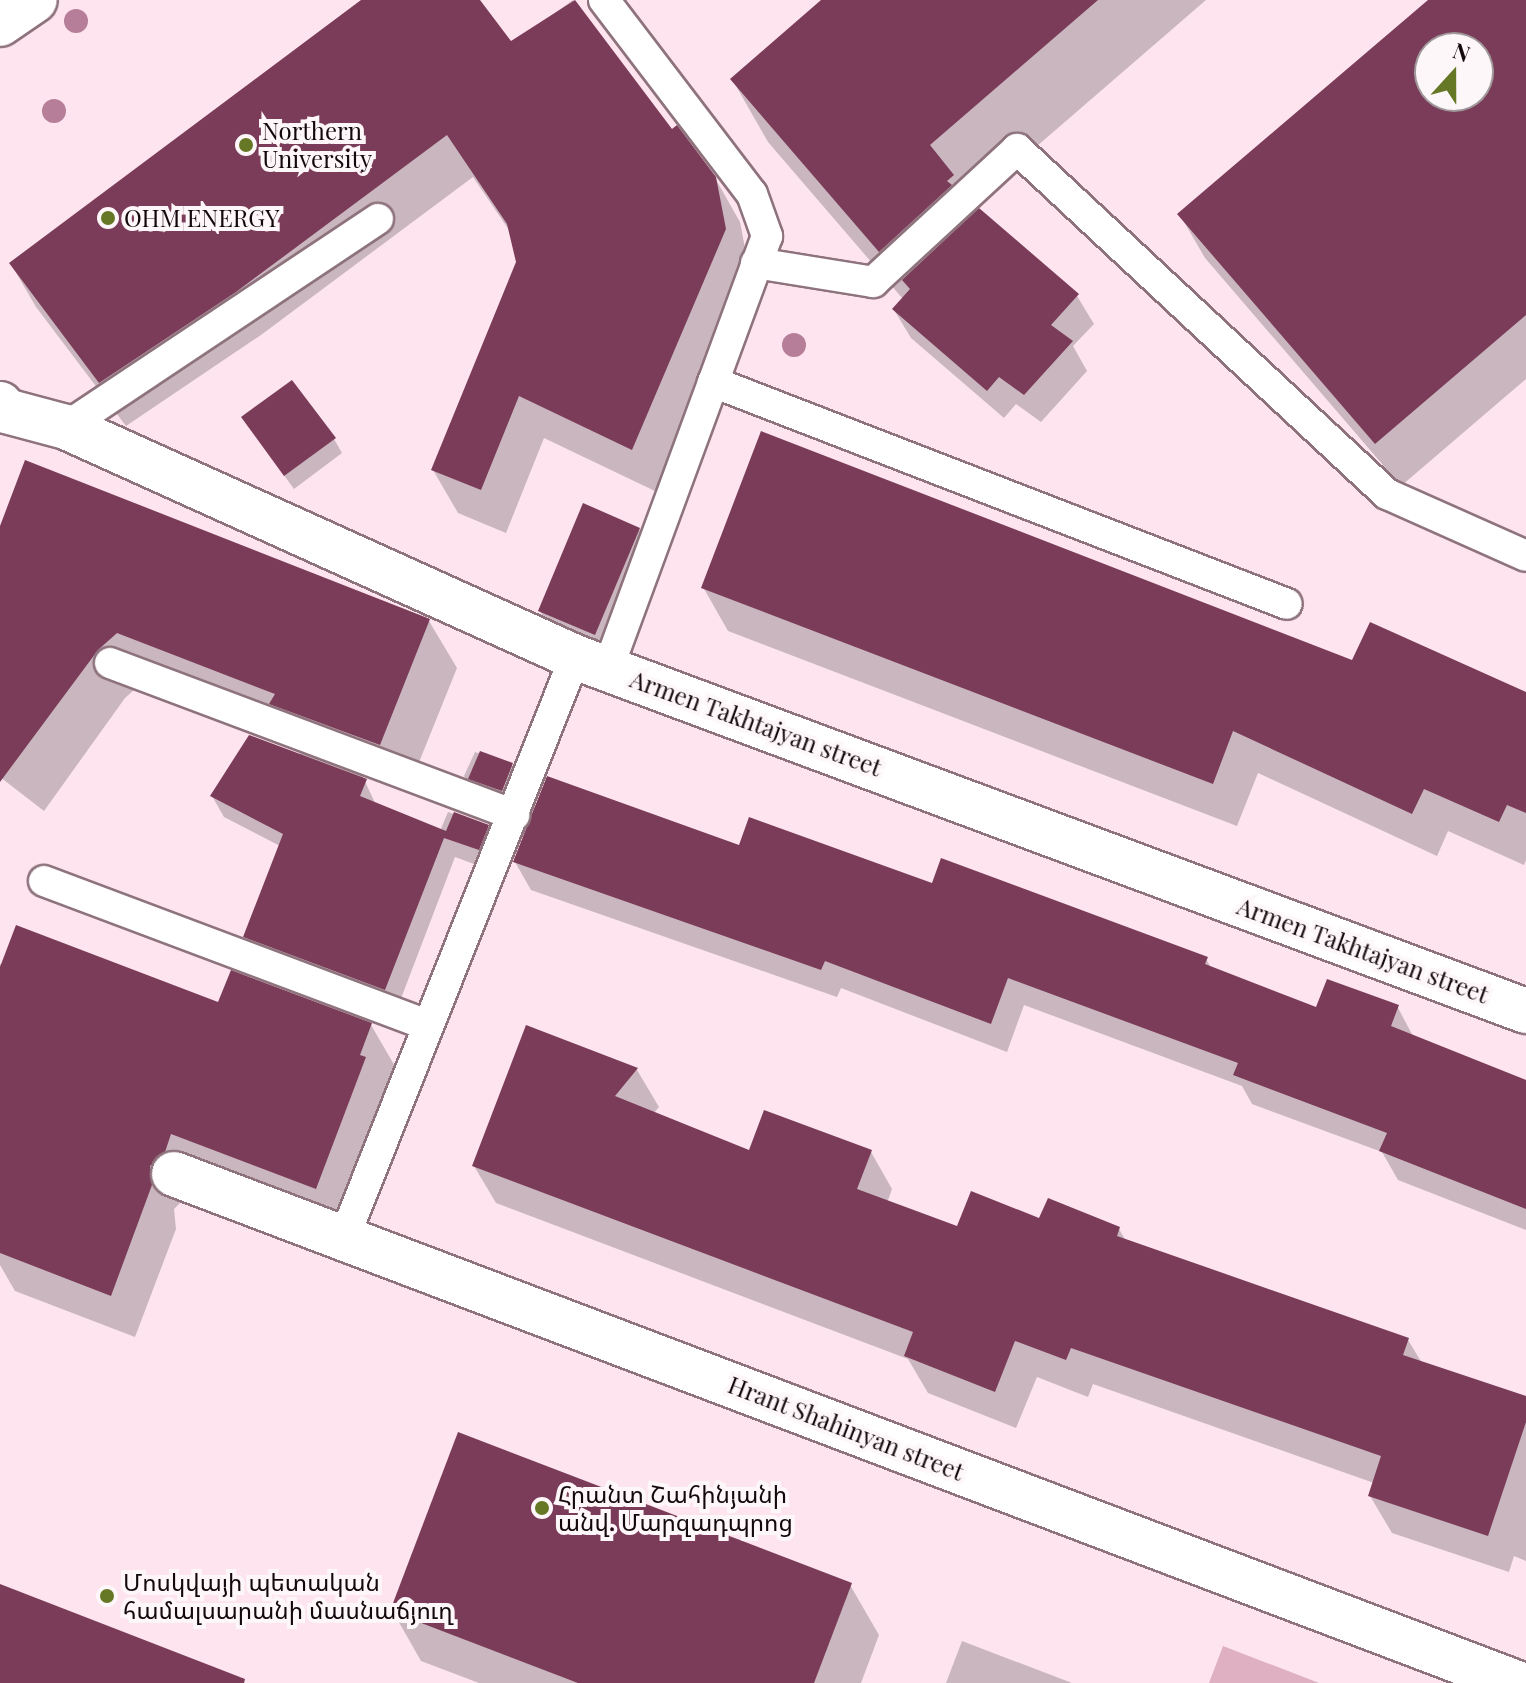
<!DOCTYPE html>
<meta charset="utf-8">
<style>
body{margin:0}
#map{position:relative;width:1526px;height:1683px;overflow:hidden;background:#fde4ee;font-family:"Playfair Display","Noto Sans Armenian",serif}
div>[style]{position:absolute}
.green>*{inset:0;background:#dfb0c2}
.shadow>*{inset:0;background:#0003}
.building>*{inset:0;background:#7a3c58}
.roads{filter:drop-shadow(2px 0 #8e737d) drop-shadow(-2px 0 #8e737d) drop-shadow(0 2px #8e737d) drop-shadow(0 -2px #8e737d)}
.service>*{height:30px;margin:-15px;padding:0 15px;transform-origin:15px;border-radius:15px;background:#fff}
.minor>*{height:44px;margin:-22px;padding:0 22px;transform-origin:22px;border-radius:22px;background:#fff}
.tertiary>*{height:44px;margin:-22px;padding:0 22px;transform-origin:22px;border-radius:22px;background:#fff}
.trees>*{width:24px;height:24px;margin:-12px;border-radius:50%;background:#b77e99}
.dots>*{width:22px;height:22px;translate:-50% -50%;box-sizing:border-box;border:4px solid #fef7fa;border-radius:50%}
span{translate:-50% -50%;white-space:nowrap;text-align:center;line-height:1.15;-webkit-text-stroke:8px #fef7fa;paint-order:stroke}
.poi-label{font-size:24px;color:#13090d}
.left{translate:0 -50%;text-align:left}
.street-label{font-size:24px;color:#13090d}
.north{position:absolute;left:1414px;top:32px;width:80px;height:80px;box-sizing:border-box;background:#fef7fa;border:2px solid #a0989b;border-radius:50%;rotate:21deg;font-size:22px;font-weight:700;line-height:32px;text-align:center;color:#13090d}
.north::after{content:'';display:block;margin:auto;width:28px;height:36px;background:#667726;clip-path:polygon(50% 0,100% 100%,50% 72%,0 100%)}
</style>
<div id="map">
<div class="green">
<i style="clip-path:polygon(1223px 1646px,1319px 1683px,1209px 1683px)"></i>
</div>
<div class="shadow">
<i style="clip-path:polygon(365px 0,478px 0,511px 44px,573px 0,672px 132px,715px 178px,740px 222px,750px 274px,657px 492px,544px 438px,506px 533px,458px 513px,433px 470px,518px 262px,511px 233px,473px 177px,261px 335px,126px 426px,36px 307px,11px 264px)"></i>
<i style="clip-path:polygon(824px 0,1206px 0,969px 205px,1077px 296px,1094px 324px,1073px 346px,1087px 371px,1041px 422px,1016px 404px,1004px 418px,911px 338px,894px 310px,903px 299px,768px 142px,732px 79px)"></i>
<i style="clip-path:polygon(evenodd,1431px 0,1526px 0,1526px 379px,1401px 486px,1205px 258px,1180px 215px,1431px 0,1430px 48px,1478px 48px,1478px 96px,1430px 96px,1430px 48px)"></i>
<i style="clip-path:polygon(252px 431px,334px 439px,342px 453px,294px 489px)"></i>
<i style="clip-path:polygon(639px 529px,647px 544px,603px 648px,548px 625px,540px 611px)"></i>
<i style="clip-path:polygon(0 531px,429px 621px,457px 668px,407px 792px,362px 775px,376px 805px,440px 831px,448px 812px,488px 826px,499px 847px,490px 870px,455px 857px,397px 1009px,257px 957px,246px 936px,280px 846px,224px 817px,212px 796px,302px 757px,290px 736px,145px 680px,125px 698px,44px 811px,0 777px)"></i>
<i style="clip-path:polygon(703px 587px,1353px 663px,1526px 705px,1526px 860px,1524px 865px,1448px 831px,1437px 856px,1258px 773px,1237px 826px,728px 631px)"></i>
<i style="clip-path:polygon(475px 752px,512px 765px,537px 808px,933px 885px,1206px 959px,1212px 969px,1318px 1010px,1397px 1006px,1413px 1036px,1526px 1080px,1526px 1230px,1398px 1180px,1382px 1152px,1252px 1104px,1242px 1086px,1024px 1005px,1007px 1052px,841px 988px,837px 997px,531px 890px,515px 862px,525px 838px,493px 826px,464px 776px)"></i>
<i style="clip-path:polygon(0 964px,220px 1004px,371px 1025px,396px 1068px,341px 1230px,188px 1195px,174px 1209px,176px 1229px,135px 1337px,15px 1291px,0 1265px)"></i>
<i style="clip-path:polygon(527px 1027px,637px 1070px,659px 1107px,653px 1114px,751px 1152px,871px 1152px,892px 1189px,887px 1203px,958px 1229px,1040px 1221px,1119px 1229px,1126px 1241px,1408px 1340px,1422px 1363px,1526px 1398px,1526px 1561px,1514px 1556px,1509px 1572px,1392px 1533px,1370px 1496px,1374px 1483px,1093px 1384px,1088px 1397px,1037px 1377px,1016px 1428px,928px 1393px,908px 1359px,496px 1203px,474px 1166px)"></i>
<i style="clip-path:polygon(850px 1585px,879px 1635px,861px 1683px,479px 1683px,421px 1661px,392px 1610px)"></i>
<i style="clip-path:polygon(962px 1641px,1072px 1683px,946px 1683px)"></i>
</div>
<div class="building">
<i style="clip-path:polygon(361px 0,480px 0,511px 41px,575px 0,672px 129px,677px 125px,716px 177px,726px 229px,632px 450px,519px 396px,481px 490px,431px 470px,516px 262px,507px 224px,447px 135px,236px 292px,99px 383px,9px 263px)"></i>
<i style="clip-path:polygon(821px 0,1098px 0,930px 145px,954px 175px,947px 181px,952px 185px,879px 252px,730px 79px)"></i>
<i style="clip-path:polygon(evenodd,1428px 0,1526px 0,1526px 315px,1375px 444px,1177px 214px,1428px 0,1430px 48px,1478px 48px,1478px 96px,1430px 96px,1430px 48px)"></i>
<i style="clip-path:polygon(979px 208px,1079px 294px,1051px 325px,1073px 341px,1024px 395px,999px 377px,987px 391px,892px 309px,910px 289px,902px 280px)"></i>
<i style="clip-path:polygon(292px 380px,336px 438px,284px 476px,241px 417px)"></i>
<i style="clip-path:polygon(761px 431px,1352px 660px,1370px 622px,1526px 692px,1526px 813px,1507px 805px,1499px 822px,1424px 789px,1412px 814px,1233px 731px,1213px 784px,701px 588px)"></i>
<i style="clip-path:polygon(25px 460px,430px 619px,380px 745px,269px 704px,275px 694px,117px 633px,98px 650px,0 782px,0 526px)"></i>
<i style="clip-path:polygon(583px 503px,640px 528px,595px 635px,538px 611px)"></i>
<i style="clip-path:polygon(249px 735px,367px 779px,360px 796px,446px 831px,454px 812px,489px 825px,479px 850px,444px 838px,385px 990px,243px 937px,283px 834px,210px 796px)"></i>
<i style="clip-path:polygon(480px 751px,513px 763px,502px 791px,468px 779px)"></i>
<i style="clip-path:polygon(547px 776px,739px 845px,749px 817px,932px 883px,941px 858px,1208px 957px,1205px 964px,1316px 1007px,1327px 979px,1399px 1005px,1391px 1026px,1526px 1080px,1526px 1209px,1379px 1151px,1387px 1133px,1233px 1075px,1238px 1063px,1008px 978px,991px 1024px,825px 961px,821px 970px,513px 862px)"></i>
<i style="clip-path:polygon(16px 925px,218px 1002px,231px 970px,372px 1023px,360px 1055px,366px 1057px,316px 1189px,171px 1134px,165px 1152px,150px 1166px,152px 1185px,111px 1296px,0 1253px,0 967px)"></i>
<i style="clip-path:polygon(526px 1025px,638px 1068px,615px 1096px,749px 1150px,764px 1110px,872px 1150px,857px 1189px,957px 1226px,971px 1191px,1039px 1218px,1048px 1198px,1120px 1227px,1117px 1236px,1409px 1338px,1403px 1355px,1526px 1396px,1526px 1422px,1488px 1536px,1368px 1496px,1381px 1456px,1071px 1348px,1066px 1360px,1015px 1341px,995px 1392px,904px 1356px,913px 1332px,472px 1166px)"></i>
<i style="clip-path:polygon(458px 1432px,852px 1583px,814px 1683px,578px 1683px,390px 1611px)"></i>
<i style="clip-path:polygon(0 1584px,245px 1679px,244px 1683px,0 1683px)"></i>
</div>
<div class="roads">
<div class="service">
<i style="left:604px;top:0;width:244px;rotate:52.7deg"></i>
<i style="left:752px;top:194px;width:45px;rotate:70.3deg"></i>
<i style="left:767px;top:236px;width:460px;rotate:110.2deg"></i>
<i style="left:756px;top:263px;width:119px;rotate:9.2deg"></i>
<i style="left:873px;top:282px;width:196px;rotate:-42.7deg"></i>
<i style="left:1017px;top:149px;width:506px;rotate:43deg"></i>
<i style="left:1387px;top:494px;width:152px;rotate:24deg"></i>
<i style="left:713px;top:382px;width:615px;rotate:21.14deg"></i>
<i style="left:66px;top:427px;width:375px;rotate:-33.7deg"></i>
<i style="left:110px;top:663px;width:432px;rotate:20.6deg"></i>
<i style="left:44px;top:881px;width:410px;rotate:20.6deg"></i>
<i style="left:344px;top:1238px;width:625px;rotate:-68.32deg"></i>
</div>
<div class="minor">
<i style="left:0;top:404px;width:9px;rotate:49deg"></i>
<i style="left:6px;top:411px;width:62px;rotate:14.9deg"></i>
<i style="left:66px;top:427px;width:559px;rotate:24.32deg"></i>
<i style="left:575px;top:657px;width:1015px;rotate:20.42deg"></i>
<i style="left:174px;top:1174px;width:1436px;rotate:20.76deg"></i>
</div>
<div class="tertiary">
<i style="left:0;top:24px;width:42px;rotate:-34.4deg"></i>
</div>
</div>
<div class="trees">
<i style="left:76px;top:21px"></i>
<i style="left:54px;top:111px"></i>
<i style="left:794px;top:345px"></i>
</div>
<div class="dots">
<i style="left:246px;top:145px;background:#667726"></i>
<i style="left:108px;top:218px;background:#667726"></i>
<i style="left:542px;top:1508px;background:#667726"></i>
<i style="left:107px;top:1596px;background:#667726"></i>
</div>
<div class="poi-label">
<span class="left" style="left:262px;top:145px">Northern<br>University</span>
<span class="left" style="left:124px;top:218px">OHM ENERGY</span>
<span class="left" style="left:558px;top:1508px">Հրանտ Շահինյանի<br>անվ. Մարզադպրոց</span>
<span class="left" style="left:123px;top:1596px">Մոսկվայի պետական<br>համալսարանի մասնաճյուղ</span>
</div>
<div class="street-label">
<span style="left:756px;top:723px;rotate:20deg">Armen Takhtajyan street</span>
<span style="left:1363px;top:950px;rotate:20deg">Armen Takhtajyan street</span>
<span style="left:846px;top:1428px;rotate:21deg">Hrant Shahinyan street</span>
</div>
<div class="north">N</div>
</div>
